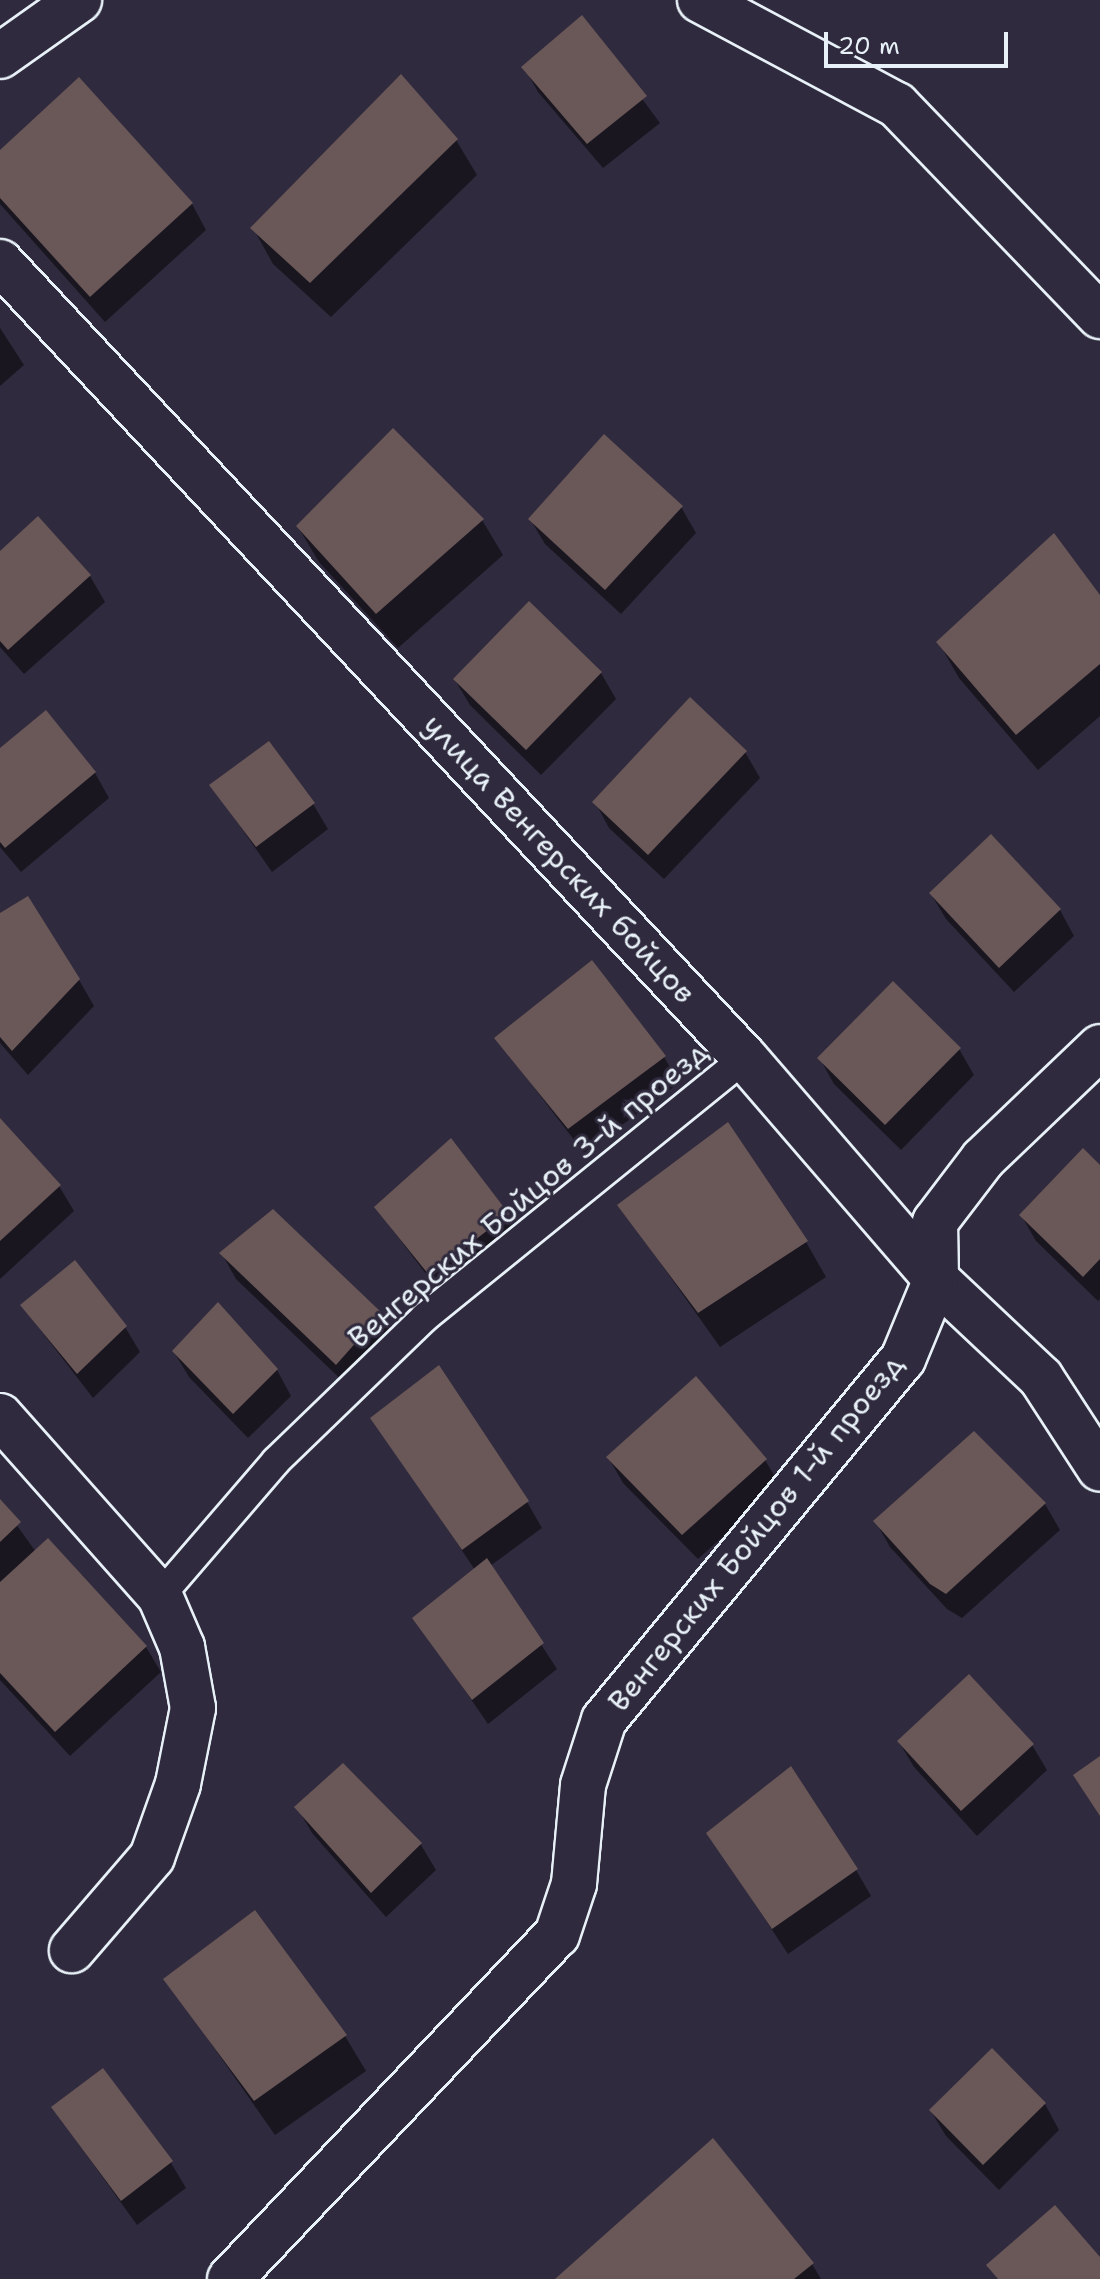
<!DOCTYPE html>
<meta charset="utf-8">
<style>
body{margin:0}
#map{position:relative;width:1100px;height:2279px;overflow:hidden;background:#2f2a3d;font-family:"Shantell Sans",sans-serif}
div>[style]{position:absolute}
.shadow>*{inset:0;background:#0007}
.building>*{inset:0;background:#6a5757}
.roads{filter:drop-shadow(2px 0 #e8f1f8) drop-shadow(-2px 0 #e8f1f8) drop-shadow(0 2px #e8f1f8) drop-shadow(0 -2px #e8f1f8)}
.lane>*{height:28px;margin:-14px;padding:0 14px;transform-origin:14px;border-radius:14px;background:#2f2a3d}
.street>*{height:44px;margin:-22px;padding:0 22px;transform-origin:22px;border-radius:22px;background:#2f2a3d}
span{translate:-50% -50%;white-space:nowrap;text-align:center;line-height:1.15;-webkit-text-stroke:6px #2f2a3d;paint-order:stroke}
.street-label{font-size:30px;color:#e8f1f8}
.scale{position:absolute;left:824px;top:32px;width:184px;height:36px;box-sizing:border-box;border:4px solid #e8f1f8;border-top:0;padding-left:10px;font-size:24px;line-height:28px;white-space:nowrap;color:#e8f1f8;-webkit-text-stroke:6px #2f2a3d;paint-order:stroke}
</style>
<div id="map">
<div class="shadow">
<i style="clip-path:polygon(582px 18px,660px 123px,603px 168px,538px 92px,524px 67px)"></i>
<i style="clip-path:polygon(456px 140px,477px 175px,331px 317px,273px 264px,253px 228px)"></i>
<i style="clip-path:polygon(0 153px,192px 204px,206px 230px,105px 322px,0 204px)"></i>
<i style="clip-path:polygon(0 328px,24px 365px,0 386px)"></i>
<i style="clip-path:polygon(681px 507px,696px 533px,621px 614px,545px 544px,530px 519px)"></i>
<i style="clip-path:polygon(38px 519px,90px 576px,105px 602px,24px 674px,0 647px,0 554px)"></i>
<i style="clip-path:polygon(482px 520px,503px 555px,398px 648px,319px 562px,298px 527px)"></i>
<i style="clip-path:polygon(1100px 598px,1100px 716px,1038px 770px,959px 678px,939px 643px)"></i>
<i style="clip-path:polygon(601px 673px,616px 699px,541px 775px,470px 705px,455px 680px)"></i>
<i style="clip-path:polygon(0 750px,95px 773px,109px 798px,21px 872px,0 847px)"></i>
<i style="clip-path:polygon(745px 752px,760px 778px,664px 879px,609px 828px,595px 802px)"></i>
<i style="clip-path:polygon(212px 786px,313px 804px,328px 829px,272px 872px)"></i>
<i style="clip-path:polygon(931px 894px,1060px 910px,1074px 936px,1014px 992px,946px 919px)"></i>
<i style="clip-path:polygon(0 916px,79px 980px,94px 1006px,28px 1075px,0 1043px)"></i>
<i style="clip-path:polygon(497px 1039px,664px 1057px,679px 1083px,584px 1153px)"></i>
<i style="clip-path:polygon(959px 1049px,974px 1075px,901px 1150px,834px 1084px,820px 1059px)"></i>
<i style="clip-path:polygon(0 1121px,59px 1186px,74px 1211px,0 1279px)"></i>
<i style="clip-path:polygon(1100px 1168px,1100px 1299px,1098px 1301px,1036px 1241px,1021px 1215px)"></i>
<i style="clip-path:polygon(620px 1206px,806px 1242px,826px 1277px,720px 1347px)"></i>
<i style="clip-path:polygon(376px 1208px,507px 1215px,522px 1241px,445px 1299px)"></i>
<i style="clip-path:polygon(222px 1254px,380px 1314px,395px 1340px,351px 1389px,236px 1279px)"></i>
<i style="clip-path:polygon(22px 1306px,125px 1327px,140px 1352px,93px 1398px)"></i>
<i style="clip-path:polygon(174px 1352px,277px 1370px,291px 1396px,248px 1438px,189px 1377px)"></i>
<i style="clip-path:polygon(373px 1418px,527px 1502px,542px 1528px,490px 1566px,557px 1669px,488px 1724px,415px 1618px,475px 1570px)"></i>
<i style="clip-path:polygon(974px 1433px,1045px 1504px,1060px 1530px,962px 1618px,947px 1609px,890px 1547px,875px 1521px)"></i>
<i style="clip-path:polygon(608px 1457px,765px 1460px,780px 1485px,698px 1559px,623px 1483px)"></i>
<i style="clip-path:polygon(0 1502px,36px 1552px,146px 1647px,161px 1672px,70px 1756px,0 1680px)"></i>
<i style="clip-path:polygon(899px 1742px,1032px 1745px,1047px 1770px,977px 1836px,914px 1767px)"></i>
<i style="clip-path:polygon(343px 1766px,421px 1845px,436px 1870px,386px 1917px,312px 1833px,297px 1807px)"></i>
<i style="clip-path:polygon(709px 1834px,856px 1870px,871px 1896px,788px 1954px)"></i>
<i style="clip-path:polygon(166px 1979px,345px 2036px,366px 2071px,275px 2135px)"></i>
<i style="clip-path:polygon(1045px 2104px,1059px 2130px,999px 2190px,946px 2136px,931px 2111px)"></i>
<i style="clip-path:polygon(53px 2108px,171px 2163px,186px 2188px,137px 2225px)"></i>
<i style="clip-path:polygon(812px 2264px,821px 2279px,558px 2279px)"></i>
</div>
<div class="building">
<i style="clip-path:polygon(582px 15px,647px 96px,587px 144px,521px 67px)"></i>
<i style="clip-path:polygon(401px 74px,458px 139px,310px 283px,250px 228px)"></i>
<i style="clip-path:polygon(79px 77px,193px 203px,90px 297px,0 198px,0 150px)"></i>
<i style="clip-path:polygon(393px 428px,484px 519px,376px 614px,296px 526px)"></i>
<i style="clip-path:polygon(604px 434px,683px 506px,605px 590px,528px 519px)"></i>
<i style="clip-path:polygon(38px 516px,91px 575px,8px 650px,0 641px,0 551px)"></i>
<i style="clip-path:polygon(1054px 533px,1100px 595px,1100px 664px,1016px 735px,936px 642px)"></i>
<i style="clip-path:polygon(529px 601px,602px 672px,526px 750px,453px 679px)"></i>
<i style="clip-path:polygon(690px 697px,747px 751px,648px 855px,592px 802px)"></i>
<i style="clip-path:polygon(46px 710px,96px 772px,5px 848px,0 842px,0 748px)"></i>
<i style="clip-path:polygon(269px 741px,315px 803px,256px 847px,209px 785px)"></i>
<i style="clip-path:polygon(991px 834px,1061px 909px,999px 968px,929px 893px)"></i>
<i style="clip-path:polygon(28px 896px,80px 979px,12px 1051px,0 1037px,0 913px)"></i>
<i style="clip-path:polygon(592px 960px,666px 1056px,568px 1129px,494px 1038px)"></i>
<i style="clip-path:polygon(893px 981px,961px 1048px,885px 1125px,817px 1058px)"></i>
<i style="clip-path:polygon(0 1118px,61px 1185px,0 1241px)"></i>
<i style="clip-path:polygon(728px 1122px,808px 1241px,698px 1313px,617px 1205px)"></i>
<i style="clip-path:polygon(451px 1138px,509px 1214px,429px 1275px,374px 1207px)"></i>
<i style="clip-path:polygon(1083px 1148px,1100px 1165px,1100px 1259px,1083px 1277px,1019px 1215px)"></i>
<i style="clip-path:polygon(273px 1209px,382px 1313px,336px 1365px,219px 1253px)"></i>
<i style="clip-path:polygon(75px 1260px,127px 1326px,77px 1374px,20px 1305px)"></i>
<i style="clip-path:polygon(218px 1302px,278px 1369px,233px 1414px,172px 1351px)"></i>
<i style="clip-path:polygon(439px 1365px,529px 1501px,462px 1550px,370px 1418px)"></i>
<i style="clip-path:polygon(696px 1376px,767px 1459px,682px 1535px,606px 1457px)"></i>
<i style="clip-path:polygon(974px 1431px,1046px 1503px,946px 1594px,930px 1584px,873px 1521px)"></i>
<i style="clip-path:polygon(0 1499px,21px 1522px,0 1542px)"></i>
<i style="clip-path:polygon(48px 1538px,147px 1646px,55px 1732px,0 1673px,0 1582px)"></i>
<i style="clip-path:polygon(487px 1558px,544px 1643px,472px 1700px,412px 1618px)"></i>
<i style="clip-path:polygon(969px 1674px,1034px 1744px,961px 1811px,897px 1741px)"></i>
<i style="clip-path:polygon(1100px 1756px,1100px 1816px,1073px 1775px)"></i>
<i style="clip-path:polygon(343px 1763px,422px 1843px,371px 1893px,294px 1807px)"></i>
<i style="clip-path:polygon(791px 1766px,858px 1869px,772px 1929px,706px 1833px)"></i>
<i style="clip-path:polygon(255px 1910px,347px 2035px,254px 2101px,163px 1979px)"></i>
<i style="clip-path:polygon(992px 2048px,1046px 2103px,983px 2165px,929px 2110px)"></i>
<i style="clip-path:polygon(103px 2068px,173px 2161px,121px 2201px,51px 2107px)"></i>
<i style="clip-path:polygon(713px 2138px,814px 2263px,794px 2279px,555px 2279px)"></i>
<i style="clip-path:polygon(1055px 2205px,1100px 2257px,1100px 2279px,998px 2279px,986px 2265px)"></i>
</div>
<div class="roads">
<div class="lane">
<i style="left:160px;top:1596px;width:178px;rotate:-49.3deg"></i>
<i style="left:276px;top:1461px;width:207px;rotate:-44deg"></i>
<i style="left:425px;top:1317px;width:412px;rotate:-39deg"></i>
</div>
<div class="street">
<i style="left:700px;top:0;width:223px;rotate:28.1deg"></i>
<i style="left:897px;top:105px;width:293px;rotate:46.1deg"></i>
<i style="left:0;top:56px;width:97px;rotate:-35.3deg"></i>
<i style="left:0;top:262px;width:1090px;rotate:46.9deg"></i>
<i style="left:745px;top:1058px;width:292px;rotate:49.2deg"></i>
<i style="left:936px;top:1279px;width:144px;rotate:43.3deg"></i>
<i style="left:1041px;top:1378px;width:108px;rotate:57deg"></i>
<i style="left:0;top:1416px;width:241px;rotate:48.4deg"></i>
<i style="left:160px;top:1596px;width:56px;rotate:66.7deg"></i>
<i style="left:182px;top:1647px;width:62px;rotate:79.8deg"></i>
<i style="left:193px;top:1708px;width:77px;rotate:101.2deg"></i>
<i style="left:178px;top:1784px;width:77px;rotate:109.6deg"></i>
<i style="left:152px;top:1857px;width:123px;rotate:130.7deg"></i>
<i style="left:230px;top:2279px;width:475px;rotate:-46.5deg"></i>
<i style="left:557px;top:1935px;width:54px;rotate:-71.6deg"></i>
<i style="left:574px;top:1884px;width:99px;rotate:-84.8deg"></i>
<i style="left:583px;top:1785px;width:68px;rotate:-72.1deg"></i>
<i style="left:604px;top:1720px;width:469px;rotate:-50.4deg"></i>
<i style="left:903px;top:1359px;width:87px;rotate:-67.6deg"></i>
<i style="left:936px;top:1279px;width:57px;rotate:-91deg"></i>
<i style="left:935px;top:1222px;width:79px;rotate:-52.7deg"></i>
<i style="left:983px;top:1159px;width:162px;rotate:-43.7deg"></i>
</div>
</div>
<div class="street-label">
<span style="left:559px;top:859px;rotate:47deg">улица Венгерских бойцов</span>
<span style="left:528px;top:1195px;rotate:-40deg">Венгерских Бойцов 3-й проезд</span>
<span style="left:756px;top:1533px;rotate:-51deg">Венгерских Бойцов 1-й проезд</span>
</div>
<div class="scale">20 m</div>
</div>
